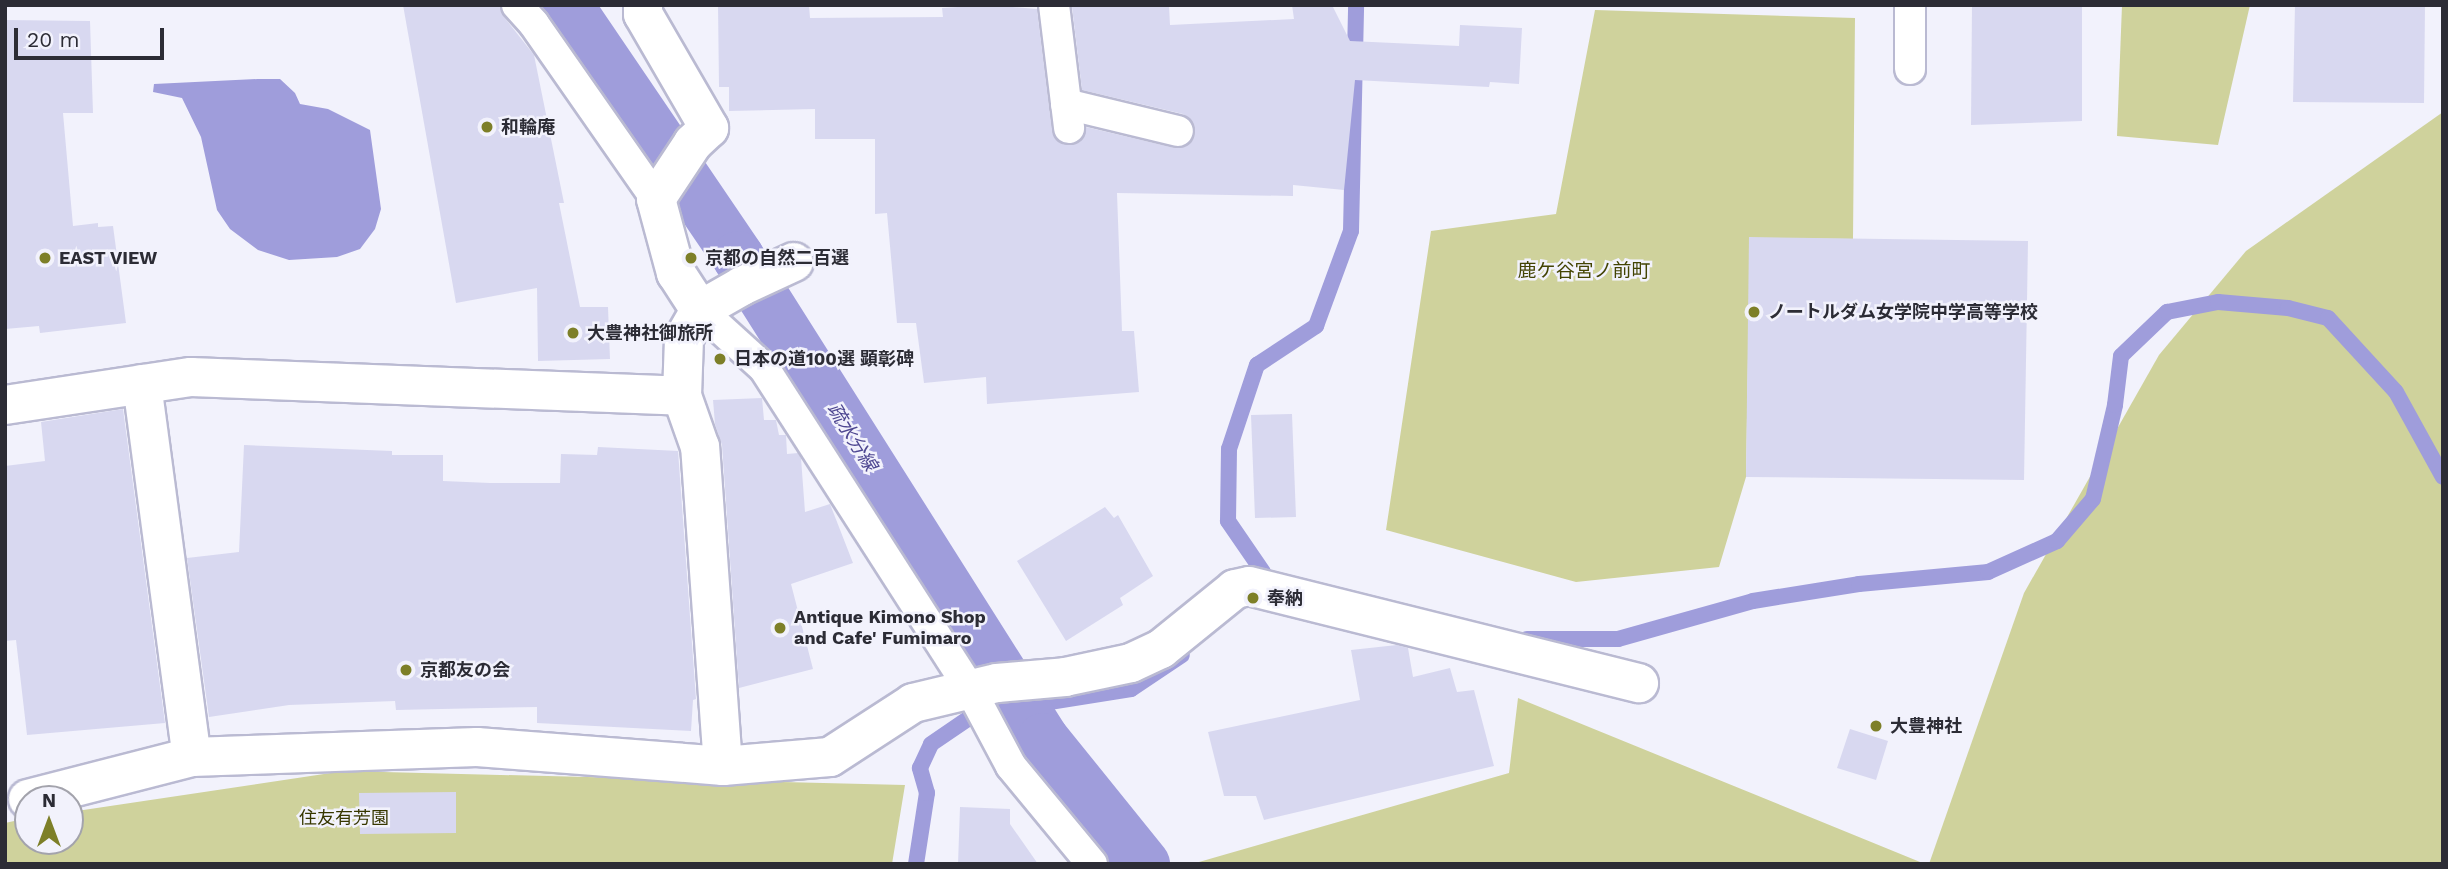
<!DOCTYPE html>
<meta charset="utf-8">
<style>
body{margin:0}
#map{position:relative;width:2448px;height:869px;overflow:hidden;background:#f2f2fc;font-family:"Work Sans","Noto Sans JP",sans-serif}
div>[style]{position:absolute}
.green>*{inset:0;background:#cfd29c}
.water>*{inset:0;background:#9f9ddb}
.stream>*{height:16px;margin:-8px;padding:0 8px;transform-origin:8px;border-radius:8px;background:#9f9ddb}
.canal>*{height:52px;margin:-26px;padding:0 26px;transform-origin:26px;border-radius:26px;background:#9f9ddb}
.building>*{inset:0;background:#d8d8f0}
.roads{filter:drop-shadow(2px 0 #babad2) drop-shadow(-2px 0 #babad2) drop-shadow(0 2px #babad2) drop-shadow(0 -2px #babad2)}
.service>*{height:30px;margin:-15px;padding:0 15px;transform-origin:15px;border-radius:15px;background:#fff}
.minor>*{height:38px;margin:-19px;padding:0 19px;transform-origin:19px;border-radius:19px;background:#fff}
.dots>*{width:19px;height:19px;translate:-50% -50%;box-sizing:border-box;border:4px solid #f2f2fc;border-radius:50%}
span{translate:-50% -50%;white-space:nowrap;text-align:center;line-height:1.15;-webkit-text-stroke:5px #f2f2fc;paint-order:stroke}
.poi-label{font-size:18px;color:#2c2c35;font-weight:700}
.left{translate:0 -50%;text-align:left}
.park-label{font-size:18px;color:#373700}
.neighbourhood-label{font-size:19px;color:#434403}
.water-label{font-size:19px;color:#4e4791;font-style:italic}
.frame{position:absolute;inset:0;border:7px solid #2c2c35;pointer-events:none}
.north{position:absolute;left:14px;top:785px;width:70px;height:70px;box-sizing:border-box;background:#f2f2fc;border:2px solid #a3a3ac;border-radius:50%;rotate:0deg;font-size:19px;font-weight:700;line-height:28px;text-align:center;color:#2c2c35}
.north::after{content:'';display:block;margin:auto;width:24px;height:32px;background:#7d7f28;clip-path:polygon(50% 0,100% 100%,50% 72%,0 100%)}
.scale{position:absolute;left:14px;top:28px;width:150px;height:32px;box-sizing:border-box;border:4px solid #2c2c35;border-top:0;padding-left:9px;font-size:21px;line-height:24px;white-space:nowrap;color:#2c2c35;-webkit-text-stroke:5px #f2f2fc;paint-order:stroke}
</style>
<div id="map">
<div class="green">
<i style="clip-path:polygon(2122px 5px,2250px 5px,2218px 145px,2117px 136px)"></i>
<i style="clip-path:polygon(1595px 10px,1855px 18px,1853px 239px,1750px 238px,1746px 477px,1719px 567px,1576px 582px,1386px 530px,1431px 231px,1556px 214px)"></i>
<i style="clip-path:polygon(2443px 112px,2443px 864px,1929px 864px,2024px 593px,2159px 355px,2246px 251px)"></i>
<i style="clip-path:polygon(1518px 698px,1925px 864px,1926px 864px,1192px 864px,1509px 773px)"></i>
<i style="clip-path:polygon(344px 771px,905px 785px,892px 864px,5px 864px,5px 823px,28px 818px,28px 841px,70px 841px,70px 812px)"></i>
</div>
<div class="water">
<i style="clip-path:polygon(258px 79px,280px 79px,295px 93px,300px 104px,328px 109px,370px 130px,381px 209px,375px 229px,360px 249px,337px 257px,289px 260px,258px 250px,230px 229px,217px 210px,201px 137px,182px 98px,153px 92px,154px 84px)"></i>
</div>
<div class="stream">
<i style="left:1263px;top:572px;width:62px;rotate:-124.5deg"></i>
<i style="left:1228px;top:521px;width:72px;rotate:-89.2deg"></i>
<i style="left:1229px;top:449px;width:89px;rotate:-71.6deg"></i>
<i style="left:1257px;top:365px;width:71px;rotate:-33.5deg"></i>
<i style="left:1316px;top:326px;width:101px;rotate:-69.8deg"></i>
<i style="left:1351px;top:231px;width:226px;rotate:-88.7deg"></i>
<i style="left:1527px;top:639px;width:91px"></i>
<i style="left:1618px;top:639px;width:140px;rotate:-15.7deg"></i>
<i style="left:1753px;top:601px;width:107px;rotate:-9.1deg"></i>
<i style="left:1859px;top:584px;width:130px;rotate:-5.3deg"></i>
<i style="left:1988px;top:572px;width:76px;rotate:-24.2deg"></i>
<i style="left:2057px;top:541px;width:55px;rotate:-49.4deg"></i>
<i style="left:2093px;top:499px;width:97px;rotate:-76.8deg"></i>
<i style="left:2115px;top:405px;width:49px;rotate:-83deg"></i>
<i style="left:2121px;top:356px;width:64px;rotate:-43.7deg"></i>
<i style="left:2167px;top:312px;width:52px;rotate:-11.1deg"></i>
<i style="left:2218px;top:302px;width:70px;rotate:4.9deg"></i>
<i style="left:2288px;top:308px;width:41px;rotate:14deg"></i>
<i style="left:2328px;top:318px;width:100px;rotate:47.4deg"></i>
<i style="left:2396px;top:392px;width:97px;rotate:61.1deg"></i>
<i style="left:916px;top:864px;width:72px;rotate:-81.2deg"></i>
<i style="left:927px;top:793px;width:26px;rotate:-106deg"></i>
<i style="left:920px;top:768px;width:26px;rotate:-65deg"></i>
<i style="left:931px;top:744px;width:53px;rotate:-34.3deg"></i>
<i style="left:975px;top:714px;width:158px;rotate:-9.1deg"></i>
<i style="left:1131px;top:689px;width:61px;rotate:-33.7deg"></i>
</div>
<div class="canal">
<i style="left:567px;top:5px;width:305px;rotate:55.8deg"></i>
<i style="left:738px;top:257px;width:570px;rotate:57.68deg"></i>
<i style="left:1043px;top:739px;width:161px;rotate:51.1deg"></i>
</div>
<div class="building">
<i style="clip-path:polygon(403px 5px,500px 5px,504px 17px,534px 55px,564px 203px,559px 203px,580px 307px,608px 307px,610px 359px,538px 361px,537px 288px,456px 303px)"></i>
<i style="clip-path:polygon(718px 5px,809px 5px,810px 18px,943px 17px,942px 8px,990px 5px,1037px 9px,1052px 130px,1055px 139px,1070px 145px,1080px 142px,1086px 127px,1175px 148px,1190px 143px,1195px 134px,1190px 119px,1183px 114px,1082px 90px,1072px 7px,1169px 5px,1170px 25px,1294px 19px,1292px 5px,1332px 5px,1350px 41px,1459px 46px,1460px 25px,1522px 28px,1519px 84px,1490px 82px,1489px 87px,1355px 80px,1344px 190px,1293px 185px,1293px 196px,1117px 193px,1122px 331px,1134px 331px,1139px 392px,987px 404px,986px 377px,924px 383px,916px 323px,897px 323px,887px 213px,875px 214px,875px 139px,815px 139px,815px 109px,729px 111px,729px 87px,719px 87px)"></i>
<i style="clip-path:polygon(1972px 5px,2082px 5px,2082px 121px,1971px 125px)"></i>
<i style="clip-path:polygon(2295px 5px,2425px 5px,2424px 103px,2293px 102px)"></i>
<i style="clip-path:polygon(5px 20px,90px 21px,93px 113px,63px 113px,73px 226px,98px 223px,98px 227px,113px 226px,126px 323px,40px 333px,39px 326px,5px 329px)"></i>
<i style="clip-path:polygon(1749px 237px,2028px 241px,2024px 480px,1746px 477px)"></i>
<i style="clip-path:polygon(762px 398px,764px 420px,776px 420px,779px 435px,786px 435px,787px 454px,798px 453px,801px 458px,805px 512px,830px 504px,853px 563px,791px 584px,813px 669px,739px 688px,722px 445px,715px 424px,713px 400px)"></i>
<i style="clip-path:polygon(123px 409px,165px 723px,27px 735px,16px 640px,5px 641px,5px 466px,45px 461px,41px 422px)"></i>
<i style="clip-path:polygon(1292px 414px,1296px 517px,1255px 518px,1251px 415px)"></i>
<i style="clip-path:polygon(244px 445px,392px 451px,392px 455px,443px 455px,443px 481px,490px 483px,560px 483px,561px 454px,597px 455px,598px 447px,678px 451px,696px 699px,693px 700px,691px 731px,537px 723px,537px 707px,396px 710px,395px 701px,289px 705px,209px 717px,187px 558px,239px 552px)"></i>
<i style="clip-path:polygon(1105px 507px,1114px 518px,1118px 515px,1153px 576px,1120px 598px,1123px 605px,1066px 641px,1017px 561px)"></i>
<i style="clip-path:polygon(1397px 645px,1408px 648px,1413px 677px,1450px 668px,1457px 692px,1474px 690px,1494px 766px,1264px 820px,1256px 796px,1224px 796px,1208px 732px,1360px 700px,1351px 650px)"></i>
<i style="clip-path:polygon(1850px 729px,1888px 741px,1876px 780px,1837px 768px)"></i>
<i style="clip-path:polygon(456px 792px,456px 833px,360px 834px,359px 793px)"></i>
<i style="clip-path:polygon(960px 807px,1010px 809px,1010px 824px,1038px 864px,958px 864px)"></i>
</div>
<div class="roads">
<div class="service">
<i style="left:517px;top:5px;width:25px;rotate:48deg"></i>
<i style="left:534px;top:24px;width:213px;rotate:55.1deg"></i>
<i style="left:1054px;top:5px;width:124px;rotate:83deg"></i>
<i style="left:1910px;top:5px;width:64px;rotate:90deg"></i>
<i style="left:1066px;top:104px;width:115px;rotate:13.6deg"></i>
<i style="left:700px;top:310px;width:86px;rotate:42.2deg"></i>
<i style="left:764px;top:368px;width:381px;rotate:57.3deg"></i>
<i style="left:970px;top:689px;width:87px;rotate:62deg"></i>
<i style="left:1011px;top:766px;width:127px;rotate:50.4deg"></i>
</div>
<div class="minor">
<i style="left:643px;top:5px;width:9px;rotate:90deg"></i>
<i style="left:643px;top:14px;width:132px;rotate:59.9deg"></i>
<i style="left:709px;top:128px;width:22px;rotate:137deg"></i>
<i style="left:693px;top:143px;width:67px;rotate:123.5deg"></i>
<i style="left:656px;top:199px;width:77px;rotate:74.9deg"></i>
<i style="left:676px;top:273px;width:44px;rotate:57deg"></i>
<i style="left:142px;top:384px;width:376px;rotate:82.4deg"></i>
<i style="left:5px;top:405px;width:188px;rotate:-8.6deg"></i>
<i style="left:191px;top:377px;width:491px;rotate:2.2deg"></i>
<i style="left:723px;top:766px;width:320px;rotate:-94.1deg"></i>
<i style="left:700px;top:447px;width:54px;rotate:-109.4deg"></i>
<i style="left:682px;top:396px;width:58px;rotate:-88deg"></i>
<i style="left:684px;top:338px;width:32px;rotate:-60deg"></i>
<i style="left:700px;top:310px;width:48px;rotate:-29.7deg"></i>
<i style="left:742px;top:286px;width:57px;rotate:-24.8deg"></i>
<i style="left:28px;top:799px;width:169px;rotate:-14.4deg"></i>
<i style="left:192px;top:757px;width:285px;rotate:-2deg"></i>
<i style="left:477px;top:747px;width:247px;rotate:4.4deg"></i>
<i style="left:723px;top:766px;width:107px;rotate:-4.8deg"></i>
<i style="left:830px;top:757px;width:99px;rotate:-33deg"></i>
<i style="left:913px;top:703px;width:86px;rotate:-13.4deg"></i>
<i style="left:997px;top:683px;width:68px;rotate:-5deg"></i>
<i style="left:1065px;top:677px;width:67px;rotate:-12deg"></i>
<i style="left:1131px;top:663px;width:33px;rotate:-25deg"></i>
<i style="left:1161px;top:649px;width:95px;rotate:-39deg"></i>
<i style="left:1235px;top:589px;width:14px;rotate:-12deg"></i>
<i style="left:1249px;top:586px;width:402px;rotate:14deg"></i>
</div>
</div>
<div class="dots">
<i style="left:487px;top:127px;background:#7d7f28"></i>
<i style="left:45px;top:258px;background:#7d7f28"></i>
<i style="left:691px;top:258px;background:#7d7f28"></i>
<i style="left:1754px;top:312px;background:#7d7f28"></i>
<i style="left:573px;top:333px;background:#7d7f28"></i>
<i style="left:720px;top:359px;background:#7d7f28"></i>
<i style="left:1253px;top:598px;background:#7d7f28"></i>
<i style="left:780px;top:628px;background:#7d7f28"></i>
<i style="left:406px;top:670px;background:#7d7f28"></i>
<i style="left:1876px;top:726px;background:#7d7f28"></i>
</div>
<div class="poi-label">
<span class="left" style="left:501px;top:127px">和輪庵</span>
<span class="left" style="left:59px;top:258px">EAST VIEW</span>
<span class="left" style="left:705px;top:258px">京都の自然二百選</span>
<span class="left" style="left:1768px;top:312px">ノートルダム女学院中学高等学校</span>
<span class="left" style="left:587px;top:333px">大豊神社御旅所</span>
<span class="left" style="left:734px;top:359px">日本の道100選 顕彰碑</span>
<span class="left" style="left:1267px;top:598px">奉納</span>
<span class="left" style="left:794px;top:628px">Antique Kimono Shop<br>and Cafe' Fumimaro</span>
<span class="left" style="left:420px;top:670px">京都友の会</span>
<span class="left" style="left:1890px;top:726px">大豊神社</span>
</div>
<div class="park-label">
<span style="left:344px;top:818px">住友有芳園</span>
</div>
<div class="neighbourhood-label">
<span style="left:1584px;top:271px">鹿ケ谷宮ノ前町</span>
</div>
<div class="water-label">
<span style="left:852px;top:437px;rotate:58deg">疏水分線</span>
</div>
<div class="frame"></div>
<div class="north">N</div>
<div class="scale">20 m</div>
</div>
